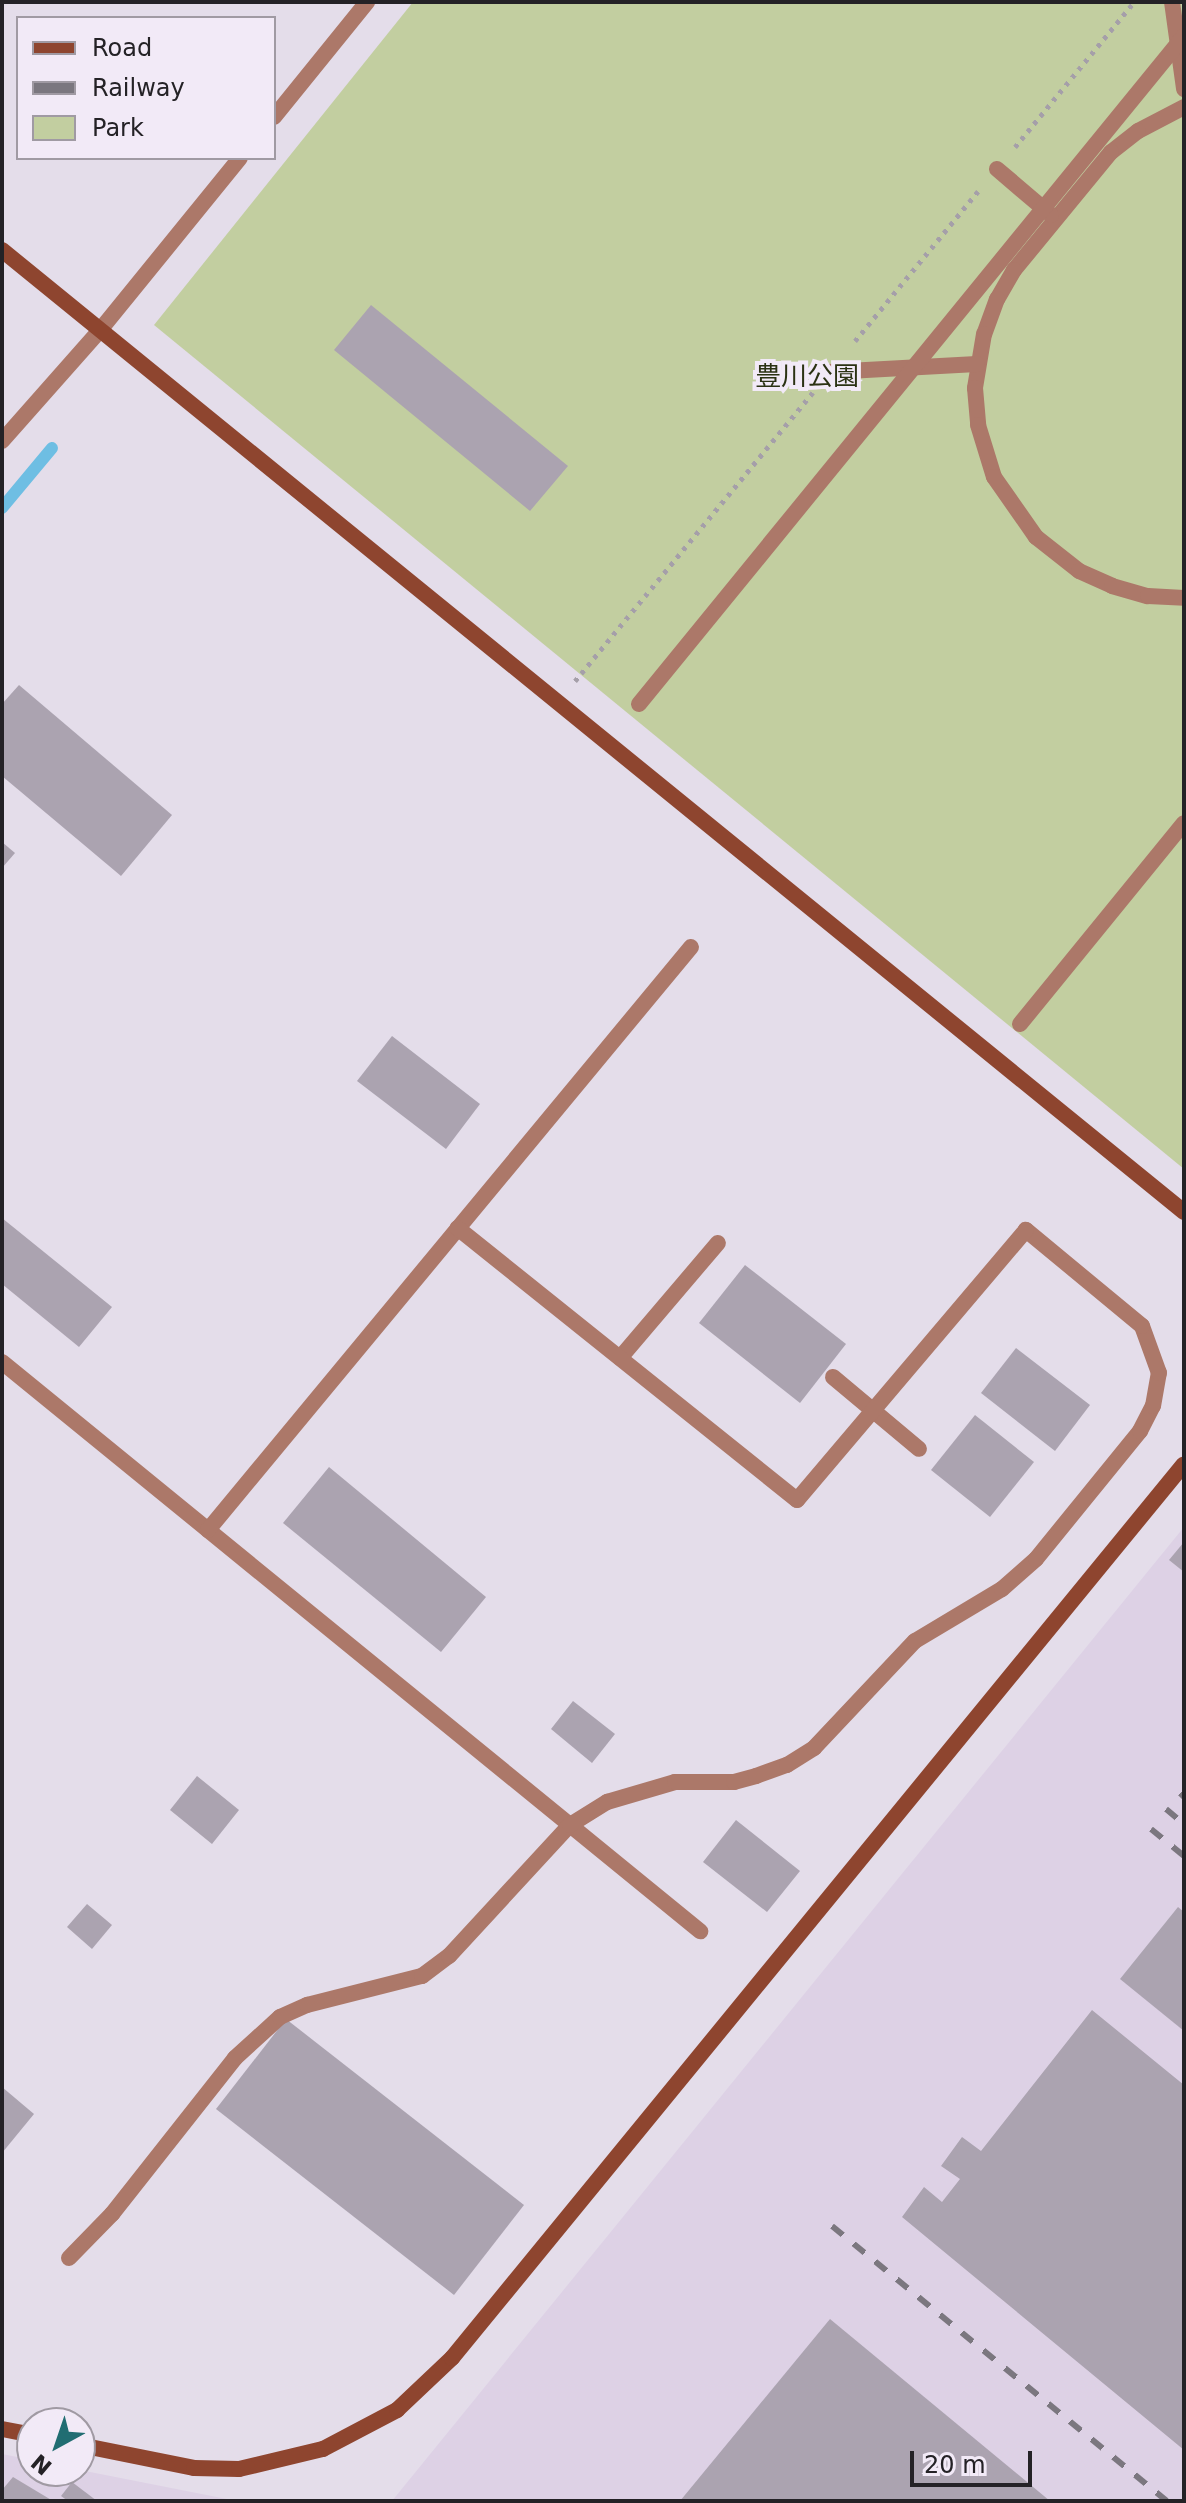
<!DOCTYPE html>
<meta charset="utf-8">
<style>
body{margin:0}
#map{position:relative;width:1186px;height:2503px;overflow:hidden;background:#e4ddea;font-family:"DejaVu Sans","Noto Sans JP",sans-serif}
div>[style]{position:absolute}
.built>*{inset:0;background:#ddd1e5}
.green>*{inset:0;background:#c2cea0}
.stream>*{height:12px;margin:-6px;padding:0 6px;transform-origin:6px;border-radius:6px;background:#6ebee3}
.building>*{inset:0;background:#aba3b0}
.path>*{height:5px;margin-top:-2.5px;transform-origin:0;background:repeating-linear-gradient(90deg,#a59fa9 0 4px,transparent 0 10px)}
.lane>*{height:16px;margin:-8px;padding:0 8px;transform-origin:8px;border-radius:8px;background:#ac7869}
.street>*{height:16px;margin:-8px;padding:0 8px;transform-origin:8px;border-radius:8px;background:#ac7869}
.secondary>*{height:16px;margin:-8px;padding:0 8px;transform-origin:8px;border-radius:8px;background:#8e452f}
.rail>*{height:6px;margin-top:-3px;transform-origin:0;background:repeating-linear-gradient(90deg,#7b777f 0 14px,transparent 0 28px)}
span{translate:-50% -50%;white-space:nowrap;text-align:center;line-height:1.15;-webkit-text-stroke:8px #f2eaf7;paint-order:stroke}
.park-label{font-size:26px;color:#2b3213}
.frame{position:absolute;inset:0;border:4px solid #242226;pointer-events:none}
.legend{position:absolute;left:16px;top:16px;width:260px;height:144px;box-sizing:border-box;background:#f2eaf7;border:2px solid #a09aa3;margin:0;padding:10px 14px;list-style:none;font-size:24px;color:#242226}
.legend li{display:flex;align-items:center;gap:16px;height:40px}
.legend b{width:40px;border:2px solid #a09aa3}
.north{position:absolute;left:16px;top:2407px;width:80px;height:80px;box-sizing:border-box;background:#f2eaf7;border:2px solid #a09aa3;border-radius:50%;rotate:220deg;font-size:22px;font-weight:700;line-height:32px;text-align:center;color:#242226}
.north::after{content:'';display:block;margin:auto;width:28px;height:36px;background:#216d72;clip-path:polygon(50% 0,100% 100%,50% 72%,0 100%)}
.scale{position:absolute;left:910px;top:2451px;width:122px;height:36px;box-sizing:border-box;border:4px solid #242226;border-top:0;padding-left:10px;font-size:24px;line-height:28px;white-space:nowrap;color:#242226;-webkit-text-stroke:6px #f2eaf7;paint-order:stroke}
</style>
<div id="map">
<div class="built">
<i style="clip-path:polygon(1184px 1527px,1184px 2501px,392px 2501px)"></i>
<i style="clip-path:polygon(2px 2454px,32px 2460px,32px 2471px,80px 2470px,237px 2501px,2px 2501px)"></i>
</div>
<div class="green">
<i style="clip-path:polygon(413px 2px,1184px 2px,1184px 1169px,154px 325px)"></i>
</div>
<div class="stream">
<i style="left:2px;top:508px;width:78px;rotate:-50.2deg"></i>
</div>
<div class="building">
<i style="clip-path:polygon(371px 305px,568px 466px,530px 511px,334px 350px)"></i>
<i style="clip-path:polygon(19px 685px,172px 815px,121px 876px,2px 776px,2px 704px)"></i>
<i style="clip-path:polygon(2px 842px,15px 853px,2px 868px)"></i>
<i style="clip-path:polygon(392px 1036px,480px 1104px,446px 1149px,357px 1081px)"></i>
<i style="clip-path:polygon(2px 1218px,112px 1307px,79px 1347px,2px 1284px)"></i>
<i style="clip-path:polygon(745px 1265px,846px 1344px,800px 1403px,699px 1323px)"></i>
<i style="clip-path:polygon(1016px 1348px,1090px 1405px,1055px 1451px,981px 1393px)"></i>
<i style="clip-path:polygon(975px 1415px,1034px 1462px,990px 1517px,931px 1470px)"></i>
<i style="clip-path:polygon(329px 1467px,486px 1597px,441px 1652px,283px 1523px)"></i>
<i style="clip-path:polygon(1184px 1542px,1184px 1572px,1169px 1560px)"></i>
<i style="clip-path:polygon(573px 1701px,615px 1734px,592px 1763px,551px 1729px)"></i>
<i style="clip-path:polygon(197px 1776px,239px 1810px,212px 1844px,170px 1810px)"></i>
<i style="clip-path:polygon(736px 1820px,800px 1871px,767px 1912px,703px 1862px)"></i>
<i style="clip-path:polygon(87px 1904px,112px 1925px,92px 1949px,67px 1927px)"></i>
<i style="clip-path:polygon(1178px 1907px,1184px 1912px,1184px 2031px,1120px 1979px)"></i>
<i style="clip-path:polygon(1092px 2010px,1184px 2085px,1184px 2450px,902px 2217px,924px 2187px,942px 2202px,960px 2179px,941px 2166px,962px 2137px,981px 2151px)"></i>
<i style="clip-path:polygon(286px 2019px,524px 2205px,454px 2295px,216px 2109px)"></i>
<i style="clip-path:polygon(2px 2087px,34px 2114px,2px 2153px)"></i>
<i style="clip-path:polygon(830px 2319px,1050px 2501px,680px 2501px)"></i>
<i style="clip-path:polygon(13px 2477px,53px 2501px,2px 2501px,2px 2490px)"></i>
<i style="clip-path:polygon(72px 2482px,97px 2501px,68px 2501px,61px 2496px)"></i>
</div>
<div class="path">
<i style="left:1015px;top:147px;width:188px;rotate:-50.6deg"></i>
<i style="left:855px;top:341px;width:194px;rotate:-50.6deg"></i>
<i style="left:575px;top:681px;width:374px;rotate:-50.5deg"></i>
</div>
<div class="lane">
<i style="left:1172px;top:2px;width:88px;rotate:82.1deg"></i>
<i style="left:1184px;top:107px;width:52px;rotate:152.4deg"></i>
<i style="left:1138px;top:131px;width:34px;rotate:142deg"></i>
<i style="left:1111px;top:152px;width:153px;rotate:129.4deg"></i>
<i style="left:1014px;top:270px;width:34px;rotate:120deg"></i>
<i style="left:997px;top:299px;width:37px;rotate:110deg"></i>
<i style="left:984px;top:334px;width:55px;rotate:99.5deg"></i>
<i style="left:975px;top:388px;width:37px;rotate:85deg"></i>
<i style="left:978px;top:425px;width:54px;rotate:72.9deg"></i>
<i style="left:994px;top:477px;width:73px;rotate:55deg"></i>
<i style="left:1036px;top:537px;width:55px;rotate:38.3deg"></i>
<i style="left:1079px;top:571px;width:36px;rotate:24deg"></i>
<i style="left:1112px;top:586px;width:37px;rotate:16deg"></i>
<i style="left:1148px;top:596px;width:36px;rotate:3deg"></i>
<i style="left:997px;top:169px;width:71px;rotate:40.4deg"></i>
<i style="left:829px;top:372px;width:148px;rotate:-3.1deg"></i>
<i style="left:2px;top:441px;width:149px;rotate:-48.5deg"></i>
<i style="left:639px;top:704px;width:862px;rotate:-50.79deg"></i>
<i style="left:1020px;top:1024px;width:259px;rotate:-50.8deg"></i>
<i style="left:620px;top:1358px;width:151px;rotate:-49.6deg"></i>
<i style="left:2px;top:1362px;width:901px;rotate:39.19deg"></i>
<i style="left:833px;top:1377px;width:112px;rotate:39.9deg"></i>
<i style="left:208px;top:1530px;width:757px;rotate:-50.36deg"></i>
<i style="left:69px;top:2258px;width:62px;rotate:-45.7deg"></i>
<i style="left:112px;top:2214px;width:199px;rotate:-51.7deg"></i>
<i style="left:235px;top:2058px;width:61px;rotate:-42.3deg"></i>
<i style="left:280px;top:2017px;width:30px;rotate:-24deg"></i>
<i style="left:307px;top:2005px;width:119px;rotate:-14.2deg"></i>
<i style="left:422px;top:1976px;width:34px;rotate:-37deg"></i>
<i style="left:449px;top:1956px;width:178px;rotate:-47.3deg"></i>
<i style="left:570px;top:1825px;width:44px;rotate:-31.9deg"></i>
<i style="left:607px;top:1802px;width:71px;rotate:-16.4deg"></i>
<i style="left:675px;top:1782px;width:59px"></i>
<i style="left:734px;top:1782px;width:23px;rotate:-15deg"></i>
<i style="left:756px;top:1776px;width:33px;rotate:-20deg"></i>
<i style="left:787px;top:1765px;width:32px;rotate:-32deg"></i>
<i style="left:814px;top:1748px;width:147px;rotate:-46.7deg"></i>
<i style="left:915px;top:1641px;width:101px;rotate:-30.9deg"></i>
<i style="left:1002px;top:1589px;width:45px;rotate:-41.4deg"></i>
<i style="left:1036px;top:1559px;width:165px;rotate:-50.9deg"></i>
<i style="left:1140px;top:1431px;width:28px;rotate:-63deg"></i>
<i style="left:1153px;top:1406px;width:34px;rotate:-80deg"></i>
<i style="left:1159px;top:1373px;width:50px;rotate:-109.9deg"></i>
<i style="left:1142px;top:1326px;width:151px;rotate:-140.4deg"></i>
<i style="left:1026px;top:1230px;width:354px;rotate:130.3deg"></i>
<i style="left:797px;top:1500px;width:435px;rotate:-141.3deg"></i>
</div>
<div class="street">
<i style="left:274px;top:117px;width:148px;rotate:-51deg"></i>
<i style="left:101px;top:329px;width:220px;rotate:-50.9deg"></i>
</div>
<div class="secondary">
<i style="left:2px;top:250px;width:1524px;rotate:39.14deg"></i>
<i style="left:2px;top:2429px;width:31px;rotate:11deg"></i>
<i style="left:80px;top:2445px;width:116px;rotate:11.4deg"></i>
<i style="left:194px;top:2468px;width:45px;rotate:1.3deg"></i>
<i style="left:239px;top:2469px;width:86px;rotate:-13.4deg"></i>
<i style="left:323px;top:2449px;width:84px;rotate:-27.8deg"></i>
<i style="left:397px;top:2410px;width:76px;rotate:-43.4deg"></i>
<i style="left:452px;top:2358px;width:1155px;rotate:-50.69deg"></i>
</div>
<div class="rail">
<i style="left:1180px;top:1793px;width:6px;rotate:45deg"></i>
<i style="left:1166px;top:1809px;width:23px;rotate:40deg"></i>
<i style="left:1151px;top:1829px;width:43px;rotate:39.3deg"></i>
<i style="left:832px;top:2226px;width:433px;rotate:39.4deg"></i>
</div>
<div class="park-label">
<span style="left:807px;top:377px">豊川公園</span>
</div>
<div class="frame"></div>
<ul class="legend">
<li><b style="height:10px;background:#8e452f"></b>Road</li>
<li><b style="height:10px;background:#7b777f"></b>Railway</li>
<li><b style="height:22px;background:#c2cea0"></b>Park</li>
</ul>
<div class="north">N</div>
<div class="scale">20 m</div>
</div>
